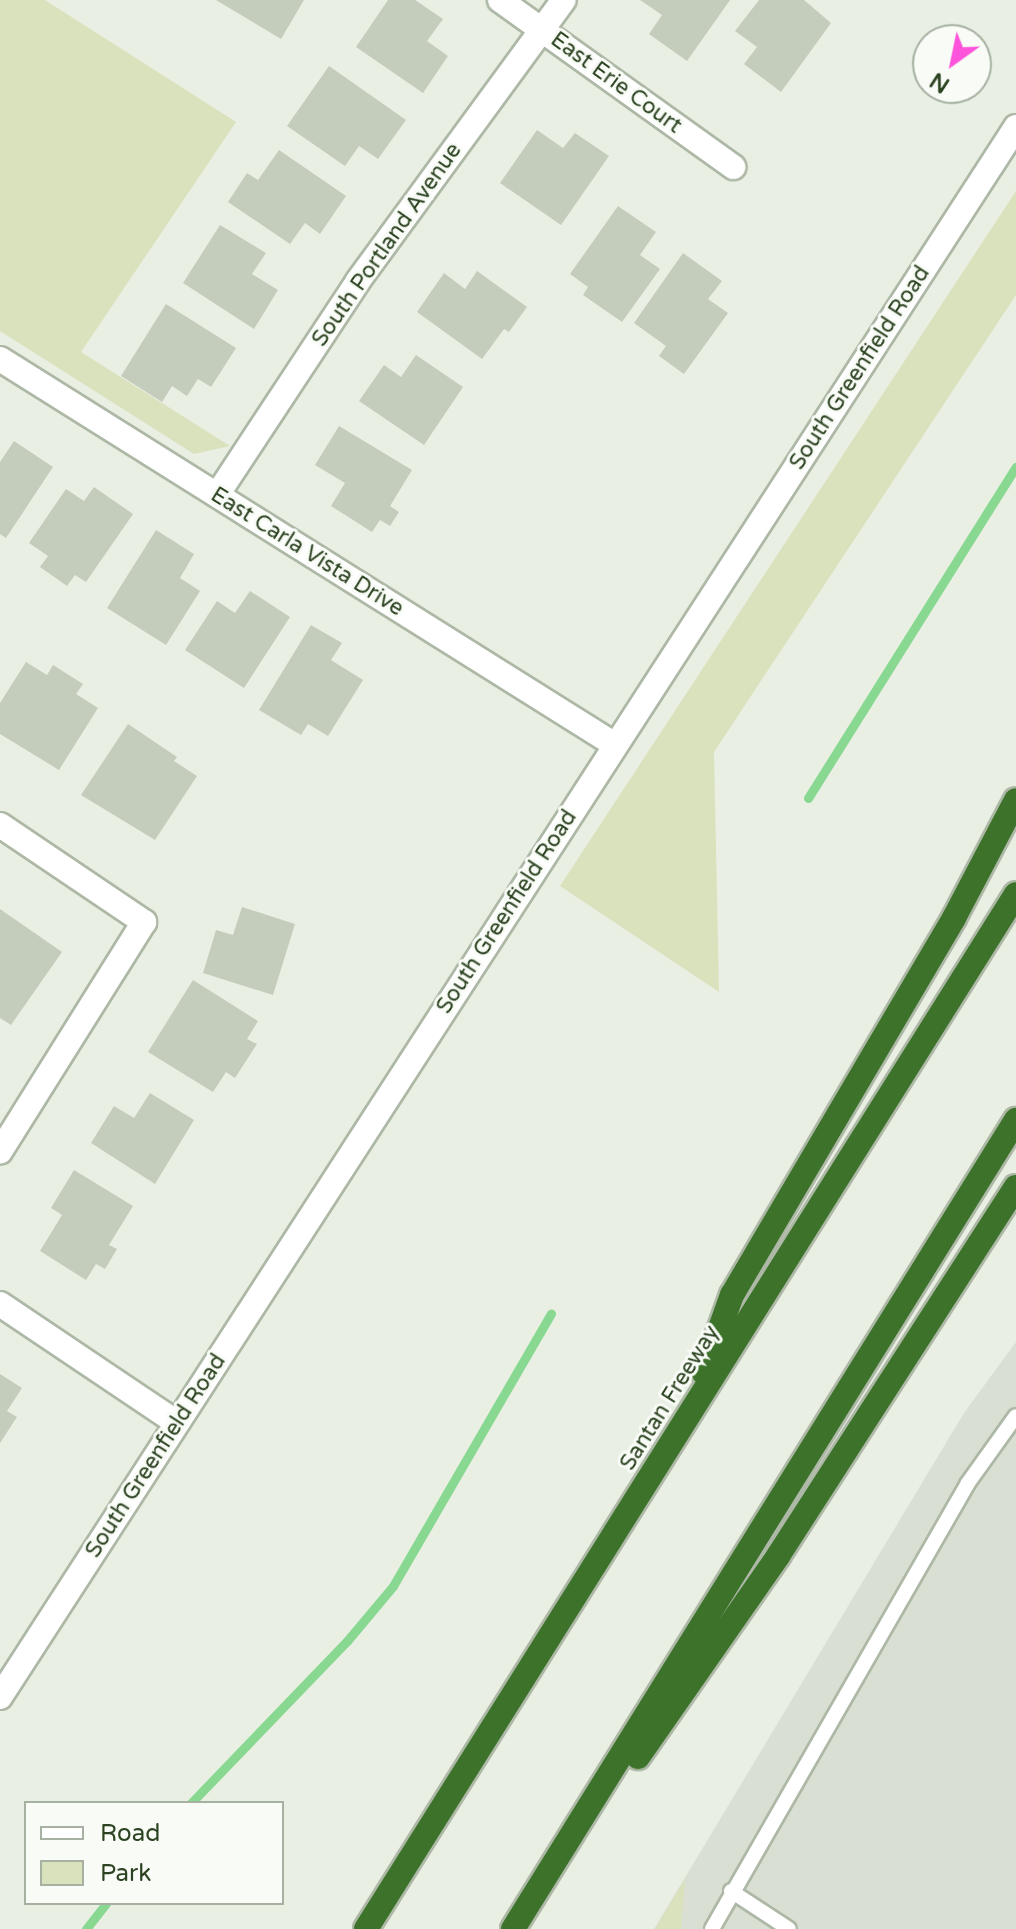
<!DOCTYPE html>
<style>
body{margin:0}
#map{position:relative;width:1016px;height:1929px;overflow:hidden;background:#eaefe4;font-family:"Varela Round",sans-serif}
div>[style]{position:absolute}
.built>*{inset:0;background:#d9dfd2}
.green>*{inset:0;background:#d9e2bc}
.stream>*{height:9px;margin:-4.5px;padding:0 4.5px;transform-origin:4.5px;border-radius:4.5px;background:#88d891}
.building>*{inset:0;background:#c4cdbc}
.roads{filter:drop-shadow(2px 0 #adb8a6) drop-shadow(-2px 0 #adb8a6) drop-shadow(0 2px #adb8a6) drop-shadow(0 -2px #adb8a6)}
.lane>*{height:14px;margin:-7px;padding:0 7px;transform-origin:7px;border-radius:7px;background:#fff}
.street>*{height:24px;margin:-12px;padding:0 12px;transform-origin:12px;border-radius:12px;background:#fff}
.highway>*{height:24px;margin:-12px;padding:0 12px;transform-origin:12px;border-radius:12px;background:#3c722a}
span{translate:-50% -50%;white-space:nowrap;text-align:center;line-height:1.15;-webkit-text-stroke:6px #f8fbf6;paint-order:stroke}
.street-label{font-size:22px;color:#2c4321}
.legend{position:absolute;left:24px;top:1801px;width:260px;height:104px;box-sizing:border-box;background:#f8fbf6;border:2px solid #a6b1a1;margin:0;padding:10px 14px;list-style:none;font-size:24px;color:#2c4321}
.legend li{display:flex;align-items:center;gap:16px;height:40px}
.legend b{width:40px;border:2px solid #a6b1a1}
.north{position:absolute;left:912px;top:24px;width:80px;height:80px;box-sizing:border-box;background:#f8fbf6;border:2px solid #a6b1a1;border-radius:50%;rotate:213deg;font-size:22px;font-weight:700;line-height:32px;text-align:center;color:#2c4321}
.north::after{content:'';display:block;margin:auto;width:28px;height:36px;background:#fe53db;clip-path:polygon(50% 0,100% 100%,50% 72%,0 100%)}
</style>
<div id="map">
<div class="built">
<i style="clip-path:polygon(1016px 1342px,1016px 1929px,654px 1929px,964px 1413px)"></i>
</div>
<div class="green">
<i style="clip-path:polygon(0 0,45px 0,236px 122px,81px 352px,230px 446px,194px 454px,0 331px)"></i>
<i style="clip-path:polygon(1016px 191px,1016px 295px,714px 752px,719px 992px,560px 886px)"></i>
<i style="clip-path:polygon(685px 1879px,681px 1929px,655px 1929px)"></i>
</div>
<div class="stream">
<i style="left:808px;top:798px;width:391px;rotate:-57.9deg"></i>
<i style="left:191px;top:1803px;width:225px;rotate:-46.1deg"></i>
<i style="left:347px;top:1641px;width:72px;rotate:-50.1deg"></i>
<i style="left:393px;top:1586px;width:315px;rotate:-59.9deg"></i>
<i style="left:86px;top:1929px;width:33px;rotate:-52deg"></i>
</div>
<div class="building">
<i style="clip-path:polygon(216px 0,304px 0,281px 39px)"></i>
<i style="clip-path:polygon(388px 0,415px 0,443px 19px,427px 41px,448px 56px,423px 93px,356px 47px)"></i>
<i style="clip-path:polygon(640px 0,730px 0,687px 61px,649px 34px,662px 15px)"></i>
<i style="clip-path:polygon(759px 0,804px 0,831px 23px,781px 92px,744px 64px,757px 47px,735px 31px)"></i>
<i style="clip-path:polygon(329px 66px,406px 120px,378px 159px,359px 146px,345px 166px,287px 126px)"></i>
<i style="clip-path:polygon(537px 130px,563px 148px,575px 133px,609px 156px,561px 225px,500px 183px)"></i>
<i style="clip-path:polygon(279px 150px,346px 196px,320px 234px,305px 223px,290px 244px,228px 202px,247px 173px,258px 180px)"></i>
<i style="clip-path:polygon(618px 206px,656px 232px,640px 255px,660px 269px,622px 322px,583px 295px,588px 287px,570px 274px)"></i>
<i style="clip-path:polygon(220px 225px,266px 253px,252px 274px,278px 290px,254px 329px,183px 283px)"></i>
<i style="clip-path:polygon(683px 253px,722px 281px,708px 299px,728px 313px,684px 374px,659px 356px,666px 346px,634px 323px)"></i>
<i style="clip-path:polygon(477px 271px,527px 307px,509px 332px,504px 329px,482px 359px,417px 312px,444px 273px,465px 289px)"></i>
<i style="clip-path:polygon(166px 304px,236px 348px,211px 387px,198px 379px,187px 396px,172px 386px,162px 402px,121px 376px)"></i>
<i style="clip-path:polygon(416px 355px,463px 387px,424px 445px,359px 401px,384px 365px,401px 377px)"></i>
<i style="clip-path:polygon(339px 426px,412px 470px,390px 506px,399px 512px,390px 526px,380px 520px,372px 532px,331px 506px,345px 483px,315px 465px)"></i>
<i style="clip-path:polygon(14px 441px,53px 467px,6px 538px,0 534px,0 462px)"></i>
<i style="clip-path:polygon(94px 487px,133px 514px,86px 582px,75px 575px,67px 586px,40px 567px,48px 556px,29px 543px,66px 489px,84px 501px)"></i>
<i style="clip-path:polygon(156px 530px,194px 554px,180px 578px,200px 591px,166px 645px,107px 608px)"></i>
<i style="clip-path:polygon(250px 591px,290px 617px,244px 688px,185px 650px,217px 601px,235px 613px)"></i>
<i style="clip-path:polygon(311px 625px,342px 643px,331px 660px,363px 680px,328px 736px,308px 724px,301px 735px,259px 710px)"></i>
<i style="clip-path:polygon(26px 662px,47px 675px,53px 665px,83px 684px,76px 694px,98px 708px,59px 770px,0 734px,0 703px)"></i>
<i style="clip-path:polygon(128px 724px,177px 757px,174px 761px,197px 776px,155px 840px,81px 795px)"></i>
<i style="clip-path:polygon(242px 907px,295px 924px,273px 995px,203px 973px,216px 930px,233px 935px)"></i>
<i style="clip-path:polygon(0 909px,62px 952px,11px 1025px,0 1018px)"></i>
<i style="clip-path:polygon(193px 980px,258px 1021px,247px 1039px,257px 1044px,235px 1078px,226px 1072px,213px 1092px,148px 1052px)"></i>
<i style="clip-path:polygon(150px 1093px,194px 1120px,155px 1184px,91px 1143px,114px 1106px,134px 1118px)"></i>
<i style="clip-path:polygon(74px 1170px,133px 1206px,109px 1245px,117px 1249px,105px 1269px,96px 1264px,86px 1280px,40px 1251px,62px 1215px,51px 1208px)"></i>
<i style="clip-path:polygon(0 1374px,22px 1388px,7px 1411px,17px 1417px,0 1443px)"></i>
</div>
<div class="roads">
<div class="lane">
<i style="left:731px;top:1891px;width:69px;rotate:33.2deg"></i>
<i style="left:712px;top:1929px;width:514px;rotate:-60.14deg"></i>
<i style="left:968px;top:1483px;width:82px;rotate:-54.4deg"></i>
</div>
<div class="street">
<i style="left:500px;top:0;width:287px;rotate:35.6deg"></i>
<i style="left:0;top:359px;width:726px;rotate:32.11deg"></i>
<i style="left:217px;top:495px;width:256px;rotate:-56.6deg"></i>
<i style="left:358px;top:281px;width:348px;rotate:-53.8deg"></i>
<i style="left:0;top:825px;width:174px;rotate:34deg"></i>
<i style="left:144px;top:922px;width:271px;rotate:122.1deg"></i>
<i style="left:0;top:1304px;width:213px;rotate:33.9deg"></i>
<i style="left:0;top:1697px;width:1870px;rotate:-57.09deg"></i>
</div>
<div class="highway">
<i style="left:704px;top:1373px;width:83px;rotate:-70.3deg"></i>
<i style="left:732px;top:1295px;width:438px;rotate:-59.5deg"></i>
<i style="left:954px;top:918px;width:133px;rotate:-62.3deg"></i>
<i style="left:638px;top:1757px;width:245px;rotate:-55.1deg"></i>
<i style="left:778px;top:1556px;width:439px;rotate:-57.2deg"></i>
<i style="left:366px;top:1929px;width:1222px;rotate:-57.87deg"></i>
<i style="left:513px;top:1929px;width:953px;rotate:-58.13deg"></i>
</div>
</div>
<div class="street-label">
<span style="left:616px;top:83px;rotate:36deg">East Erie Court</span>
<span style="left:387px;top:245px;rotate:-55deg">South Portland Avenue</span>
<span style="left:860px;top:368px;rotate:-57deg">South Greenfield Road</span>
<span style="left:307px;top:552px;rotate:32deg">East Carla Vista Drive</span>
<span style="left:507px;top:912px;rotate:-57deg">South Greenfield Road</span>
<span style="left:670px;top:1398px;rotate:-58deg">Santan Freeway</span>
<span style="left:156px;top:1456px;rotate:-57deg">South Greenfield Road</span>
</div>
<ul class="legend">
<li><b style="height:10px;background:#fff"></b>Road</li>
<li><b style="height:22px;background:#d9e2bc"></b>Park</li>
</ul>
<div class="north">N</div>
</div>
